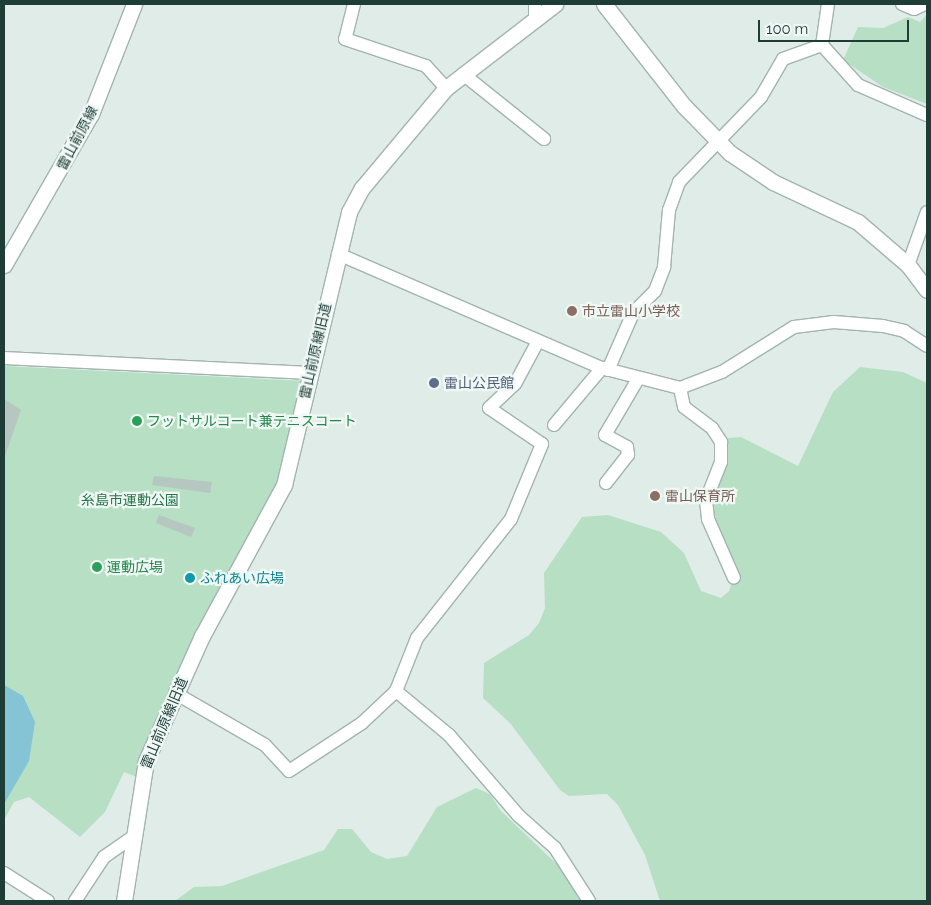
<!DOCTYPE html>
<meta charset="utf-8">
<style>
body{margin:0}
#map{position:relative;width:931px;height:905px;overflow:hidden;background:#e0ece7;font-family:Raleway,"Noto Sans JP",sans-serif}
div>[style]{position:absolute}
.green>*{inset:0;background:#b7dfc4}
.water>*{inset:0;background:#84c4d5}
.building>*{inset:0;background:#b5c7c0}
.roads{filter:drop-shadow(1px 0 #a2b4af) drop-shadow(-1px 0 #a2b4af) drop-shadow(0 1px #a2b4af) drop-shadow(0 -1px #a2b4af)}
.street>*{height:12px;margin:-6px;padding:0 6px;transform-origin:6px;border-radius:6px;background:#fff}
.secondary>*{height:15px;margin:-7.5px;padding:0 7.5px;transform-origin:7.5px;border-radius:7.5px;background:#fff}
.dots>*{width:14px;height:14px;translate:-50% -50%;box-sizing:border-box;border:2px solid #f0f8f5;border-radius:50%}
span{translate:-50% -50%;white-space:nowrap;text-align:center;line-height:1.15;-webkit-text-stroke:4.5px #f0f8f5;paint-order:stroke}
.street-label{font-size:14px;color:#1f3d37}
.education-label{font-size:14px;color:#785e54}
.left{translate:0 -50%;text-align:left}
.service-label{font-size:14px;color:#4e5e75}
.leisure-label{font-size:14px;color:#27864d}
.park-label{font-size:14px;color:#27764a}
.culture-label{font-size:14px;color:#0d838f}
.frame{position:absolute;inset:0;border:5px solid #1f3d37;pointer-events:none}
.scale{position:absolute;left:758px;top:20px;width:151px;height:22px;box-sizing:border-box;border:2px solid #1f3d37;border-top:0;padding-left:6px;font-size:15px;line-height:18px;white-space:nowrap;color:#1f3d37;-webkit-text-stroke:4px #f0f8f5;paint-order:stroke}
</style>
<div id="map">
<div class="green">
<i style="clip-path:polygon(927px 14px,927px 104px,883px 87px,843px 60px,858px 27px,883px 28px,908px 17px,920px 22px)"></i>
<i style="clip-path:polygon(4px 366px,305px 381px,280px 484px,137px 777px,124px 772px,105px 812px,80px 837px,29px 797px,14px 802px,4px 820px)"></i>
<i style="clip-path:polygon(860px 367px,903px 372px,927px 383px,927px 901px,660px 901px,645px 855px,618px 805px,607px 794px,569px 796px,560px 790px,510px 723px,483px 698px,484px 663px,529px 635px,539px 623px,545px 608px,544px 573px,582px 517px,608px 515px,661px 532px,684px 553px,701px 591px,721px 598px,729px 591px,731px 585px,712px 501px,728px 438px,741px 437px,798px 466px,833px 392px)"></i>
<i style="clip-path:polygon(476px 788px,490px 794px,501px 811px,562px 869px,580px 901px,175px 901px,194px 887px,222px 886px,324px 850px,338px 829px,352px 829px,371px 852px,387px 859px,407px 856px,437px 807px)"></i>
</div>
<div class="water">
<i style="clip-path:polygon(4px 685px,23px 696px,35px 722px,29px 761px,4px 804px)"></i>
</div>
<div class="building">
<i style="clip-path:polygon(4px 399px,21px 410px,5px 456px,4px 456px)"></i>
<i style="clip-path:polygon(154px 476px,212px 482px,210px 493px,152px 485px)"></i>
<i style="clip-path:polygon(159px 515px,195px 528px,191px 537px,156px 523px)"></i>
</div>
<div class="roads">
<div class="street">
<i style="left:354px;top:4px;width:36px;rotate:104deg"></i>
<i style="left:345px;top:39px;width:85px;rotate:18.4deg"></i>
<i style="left:426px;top:66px;width:30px;rotate:48deg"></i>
<i style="left:902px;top:4px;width:13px;rotate:23deg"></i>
<i style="left:914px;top:9px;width:12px;rotate:-24deg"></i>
<i style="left:535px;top:18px;width:14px;rotate:-90deg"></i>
<i style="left:822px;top:45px;width:54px;rotate:48deg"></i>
<i style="left:858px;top:85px;width:75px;rotate:23.5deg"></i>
<i style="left:463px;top:74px;width:104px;rotate:38.7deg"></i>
<i style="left:338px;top:254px;width:288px;rotate:23.4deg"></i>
<i style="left:602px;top:368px;width:81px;rotate:14.4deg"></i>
<i style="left:680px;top:388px;width:45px;rotate:-20.9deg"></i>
<i style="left:722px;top:372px;width:85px;rotate:-32deg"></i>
<i style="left:794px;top:327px;width:40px;rotate:-7.1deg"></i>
<i style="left:834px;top:322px;width:49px;rotate:4.7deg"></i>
<i style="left:883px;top:326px;width:22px;rotate:13deg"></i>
<i style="left:904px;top:331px;width:27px;rotate:33deg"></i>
<i style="left:908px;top:265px;width:56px;rotate:-70.3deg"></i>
<i style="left:4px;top:358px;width:306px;rotate:2.8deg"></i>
<i style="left:608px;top:370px;width:62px;rotate:-66.3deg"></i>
<i style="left:633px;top:313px;width:31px;rotate:-45deg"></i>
<i style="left:655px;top:291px;width:26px;rotate:-69deg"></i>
<i style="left:664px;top:267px;width:57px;rotate:-85deg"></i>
<i style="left:669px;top:210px;width:30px;rotate:-70deg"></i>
<i style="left:679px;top:182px;width:118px;rotate:-46deg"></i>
<i style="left:761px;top:97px;width:44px;rotate:-59.9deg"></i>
<i style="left:783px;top:59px;width:41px;rotate:-19.7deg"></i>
<i style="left:822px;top:45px;width:41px;rotate:-81.7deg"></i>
<i style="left:680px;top:388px;width:19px;rotate:78deg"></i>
<i style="left:684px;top:407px;width:35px;rotate:37deg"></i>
<i style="left:712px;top:428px;width:17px;rotate:57deg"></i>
<i style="left:721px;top:442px;width:20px;rotate:90deg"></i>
<i style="left:721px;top:462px;width:41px;rotate:111.5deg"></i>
<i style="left:706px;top:500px;width:19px;rotate:84deg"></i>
<i style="left:708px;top:519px;width:64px;rotate:66.2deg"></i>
<i style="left:554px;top:425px;width:75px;rotate:-49.9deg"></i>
<i style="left:606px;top:483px;width:36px;rotate:-52deg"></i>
<i style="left:628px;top:455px;width:8px;rotate:-97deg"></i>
<i style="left:627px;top:447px;width:25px;rotate:-151deg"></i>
<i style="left:605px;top:435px;width:65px;rotate:-59.5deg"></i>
<i style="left:396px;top:691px;width:69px;rotate:39.7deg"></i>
<i style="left:449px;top:735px;width:107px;rotate:49.2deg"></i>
<i style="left:519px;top:816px;width:48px;rotate:41.6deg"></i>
<i style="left:555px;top:848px;width:63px;rotate:57.3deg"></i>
<i style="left:175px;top:693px;width:104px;rotate:30deg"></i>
<i style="left:265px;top:745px;width:35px;rotate:47deg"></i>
<i style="left:289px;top:771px;width:87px;rotate:-33.3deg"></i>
<i style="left:362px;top:723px;width:47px;rotate:-43.3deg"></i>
<i style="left:396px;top:691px;width:57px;rotate:-68.4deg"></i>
<i style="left:417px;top:638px;width:152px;rotate:-51.7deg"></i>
<i style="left:511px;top:519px;width:81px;rotate:-67.5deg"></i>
<i style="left:542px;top:444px;width:64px;rotate:-145.8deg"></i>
<i style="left:489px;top:408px;width:35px;rotate:-43deg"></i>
<i style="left:515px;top:384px;width:47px;rotate:-61.8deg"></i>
<i style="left:4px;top:873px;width:52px;rotate:32.5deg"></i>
<i style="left:75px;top:901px;width:53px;rotate:-56.6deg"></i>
<i style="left:104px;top:857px;width:33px;rotate:-35deg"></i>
</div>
<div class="secondary">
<i style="left:604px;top:4px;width:130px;rotate:51.9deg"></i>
<i style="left:684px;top:106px;width:66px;rotate:45.6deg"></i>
<i style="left:730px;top:153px;width:52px;rotate:34deg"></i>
<i style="left:773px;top:182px;width:94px;rotate:25.2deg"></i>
<i style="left:858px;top:222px;width:66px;rotate:40.7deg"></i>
<i style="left:908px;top:265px;width:31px;rotate:53deg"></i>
<i style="left:4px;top:265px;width:174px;rotate:-60.1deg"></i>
<i style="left:91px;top:114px;width:118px;rotate:-68.6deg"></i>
<i style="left:124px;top:901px;width:142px;rotate:-81.1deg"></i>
<i style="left:146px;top:761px;width:137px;rotate:-65.9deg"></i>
<i style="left:202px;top:636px;width:172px;rotate:-61.5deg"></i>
<i style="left:284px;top:485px;width:281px;rotate:-76.6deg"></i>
<i style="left:349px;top:212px;width:27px;rotate:-62deg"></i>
<i style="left:362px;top:188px;width:131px;rotate:-50deg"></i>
<i style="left:446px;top:88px;width:138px;rotate:-37.6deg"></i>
</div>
</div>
<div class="dots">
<i style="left:572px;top:311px;background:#8d6e63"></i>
<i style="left:434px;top:383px;background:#5c6f8a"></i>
<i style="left:137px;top:421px;background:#2e9e5b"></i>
<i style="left:655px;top:496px;background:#8d6e63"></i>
<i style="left:97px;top:567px;background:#2e9e5b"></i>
<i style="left:190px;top:578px;background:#0f9aa8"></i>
</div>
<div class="street-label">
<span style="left:77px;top:138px;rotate:-62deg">雷山前原線</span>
<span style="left:315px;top:351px;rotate:-77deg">雷山前原線旧道</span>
<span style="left:164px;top:723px;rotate:-67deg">雷山前原線旧道</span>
</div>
<div class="education-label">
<span class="left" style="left:582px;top:311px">市立雷山小学校</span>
<span class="left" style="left:665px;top:496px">雷山保育所</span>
</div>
<div class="service-label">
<span class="left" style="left:444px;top:383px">雷山公民館</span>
</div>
<div class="leisure-label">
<span class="left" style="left:147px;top:421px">フットサルコート兼テニスコート</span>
<span class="left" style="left:107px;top:567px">運動広場</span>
</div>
<div class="park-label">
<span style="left:130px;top:500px">糸島市運動公園</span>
</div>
<div class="culture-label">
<span class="left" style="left:200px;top:578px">ふれあい広場</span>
</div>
<div class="frame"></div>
<div class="scale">100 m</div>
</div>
